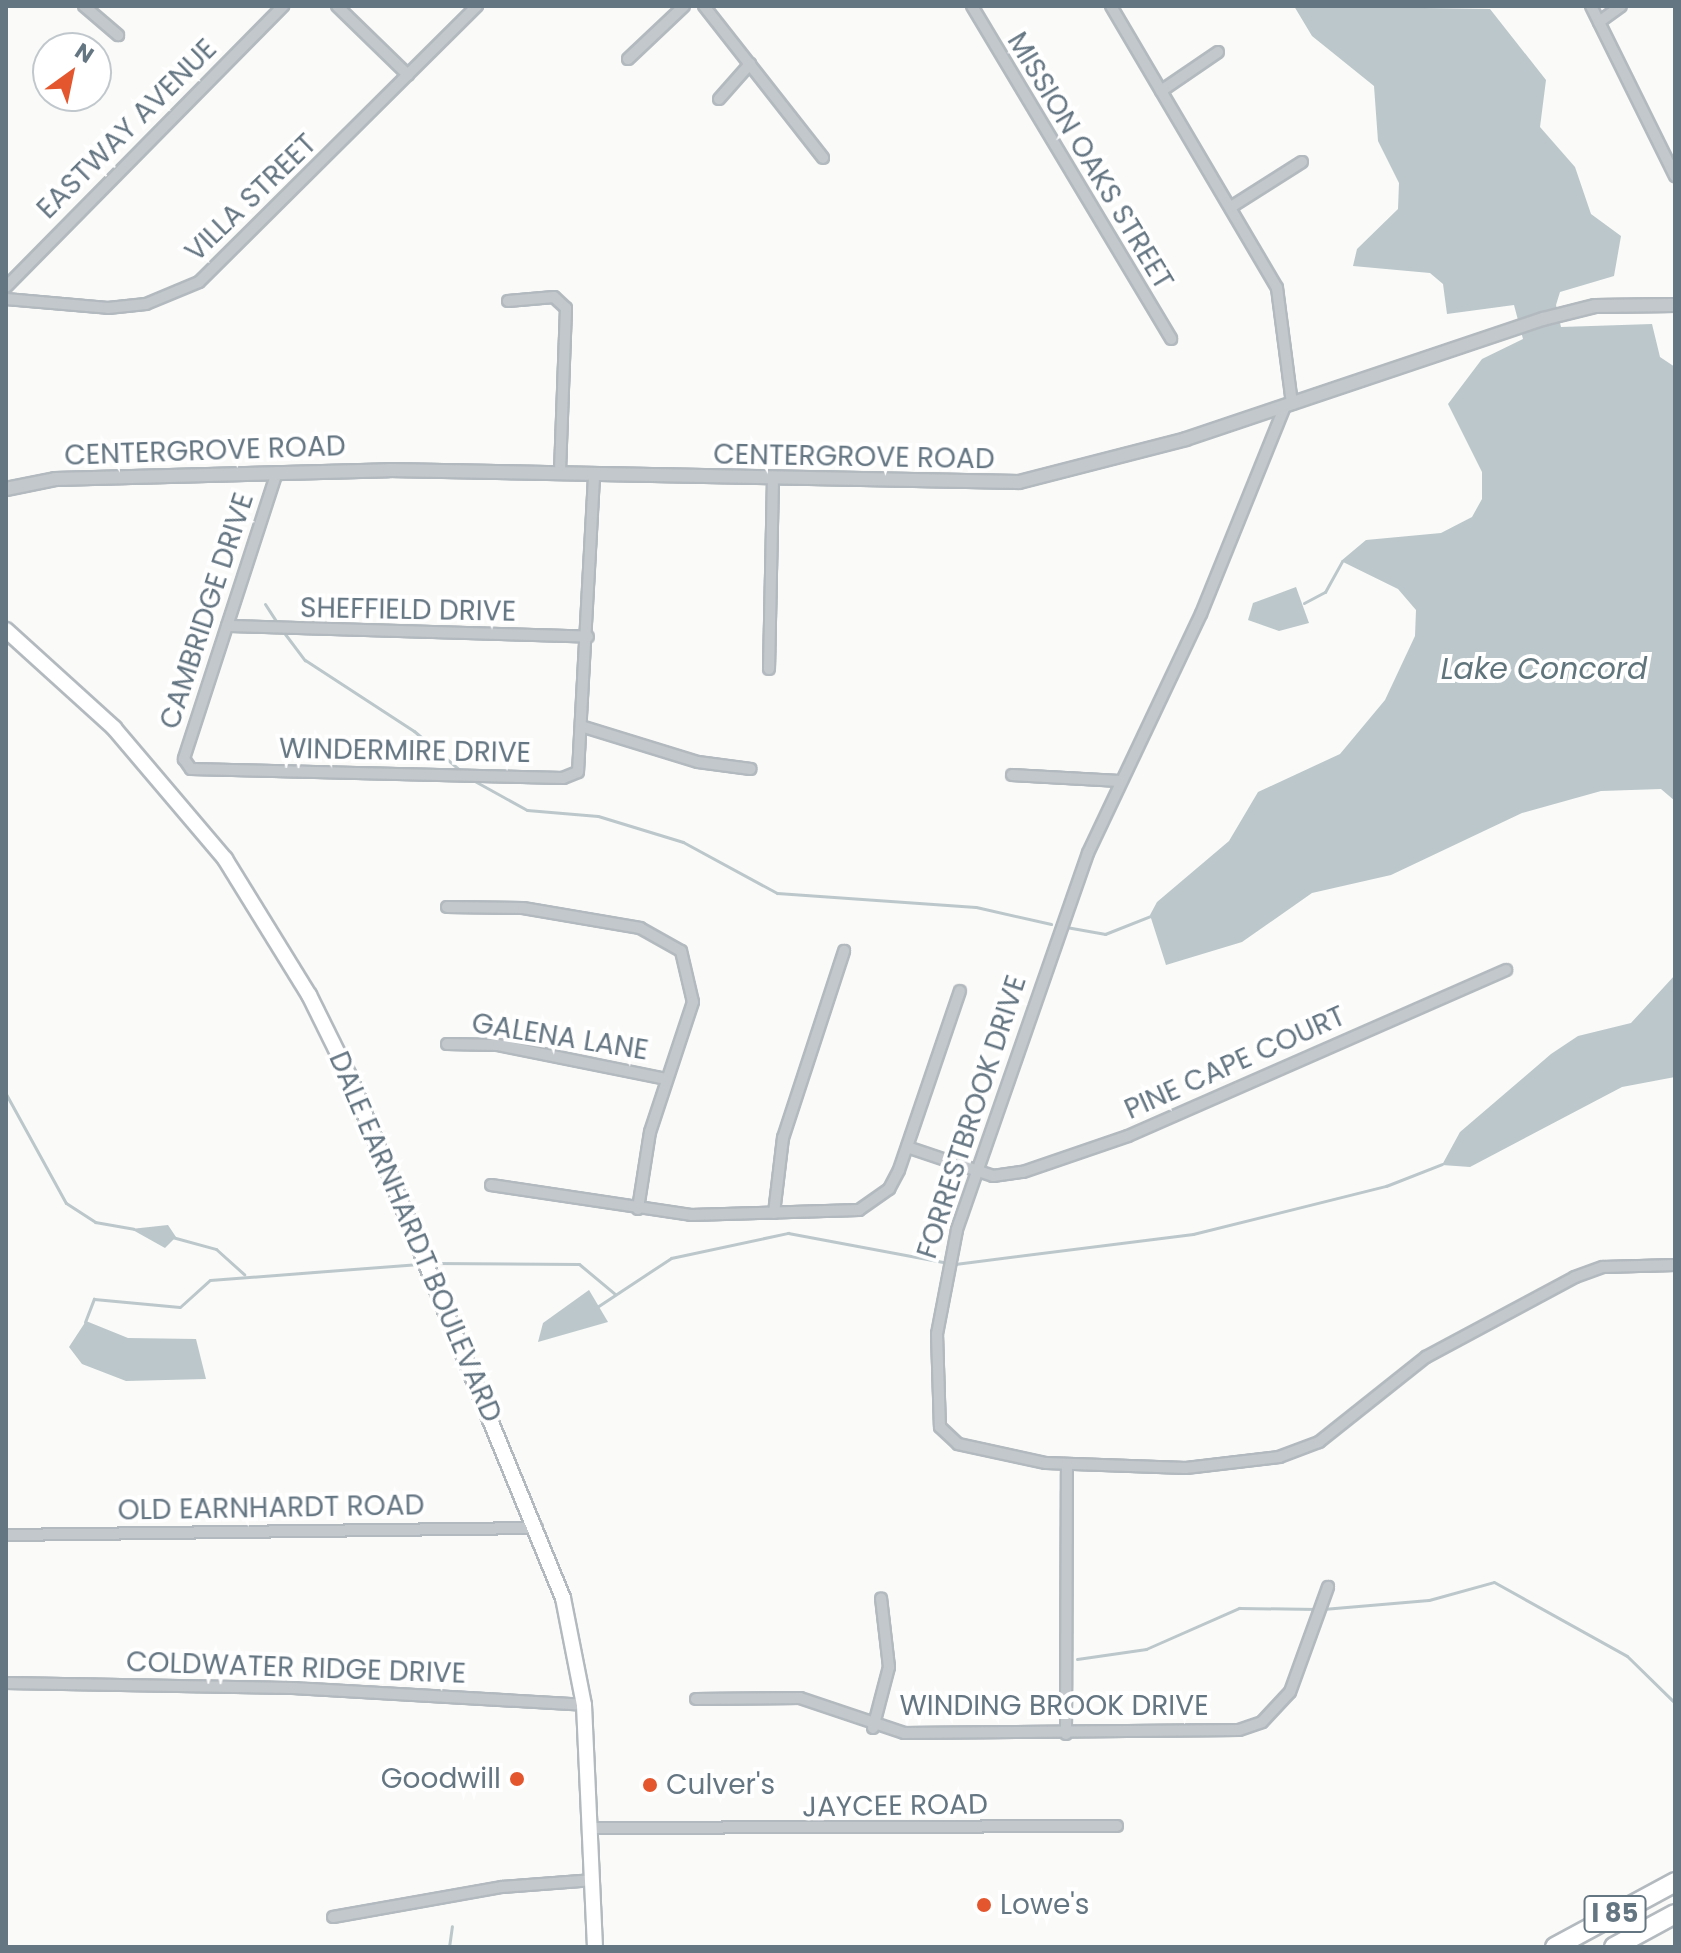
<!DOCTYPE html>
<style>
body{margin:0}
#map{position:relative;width:1681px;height:1953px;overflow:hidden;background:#fafaf8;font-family:Poppins,sans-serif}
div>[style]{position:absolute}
.water>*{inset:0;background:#bbc7cb}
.stream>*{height:3px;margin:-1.5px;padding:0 1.5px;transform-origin:1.5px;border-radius:1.5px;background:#bbc7cb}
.roads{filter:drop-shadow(2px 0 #b3babf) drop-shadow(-2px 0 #b3babf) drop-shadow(0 2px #b3babf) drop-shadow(0 -2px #b3babf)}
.minor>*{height:10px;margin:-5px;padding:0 5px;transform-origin:5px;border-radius:5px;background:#c3c8cc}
.tertiary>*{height:12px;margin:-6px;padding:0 6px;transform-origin:6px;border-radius:6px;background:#c3c8cc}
.secondary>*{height:14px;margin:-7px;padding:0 7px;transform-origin:7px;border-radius:7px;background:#fff}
.motorway>*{height:18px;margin:-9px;padding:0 9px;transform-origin:9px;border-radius:9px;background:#fff}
.dots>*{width:22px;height:22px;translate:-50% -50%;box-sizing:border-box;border:4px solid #fff;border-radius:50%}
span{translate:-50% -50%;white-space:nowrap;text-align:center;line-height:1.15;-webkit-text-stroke:8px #fff;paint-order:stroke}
.shield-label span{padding:2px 6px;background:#fff;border:2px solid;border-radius:6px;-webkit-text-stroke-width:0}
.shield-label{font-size:26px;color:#657683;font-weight:700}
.street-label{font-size:28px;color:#657683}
.poi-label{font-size:28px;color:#657683}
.right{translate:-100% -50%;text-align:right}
.left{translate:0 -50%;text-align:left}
.water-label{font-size:30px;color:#60757c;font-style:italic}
.frame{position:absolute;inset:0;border:8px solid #657683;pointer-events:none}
.north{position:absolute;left:32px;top:32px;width:80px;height:80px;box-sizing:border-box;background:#fff;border:2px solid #c1c8cd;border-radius:50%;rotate:33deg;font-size:22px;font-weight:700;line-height:32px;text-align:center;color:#657683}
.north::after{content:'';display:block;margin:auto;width:28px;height:36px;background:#e4572e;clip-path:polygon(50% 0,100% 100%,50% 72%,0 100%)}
</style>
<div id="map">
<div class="water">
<i style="clip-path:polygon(1294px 6px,1490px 9px,1546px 80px,1540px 127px,1575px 167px,1591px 214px,1621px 236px,1614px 276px,1560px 292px,1556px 305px,1561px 327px,1652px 324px,1660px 357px,1675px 367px,1675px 801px,1661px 789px,1601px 791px,1522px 813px,1391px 875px,1312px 893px,1242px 942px,1166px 965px,1150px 915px,1157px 902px,1229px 841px,1258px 792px,1340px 754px,1385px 700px,1415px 636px,1416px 610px,1398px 589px,1341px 561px,1366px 540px,1441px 533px,1472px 517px,1482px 499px,1482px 472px,1448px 404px,1482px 359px,1523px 339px,1514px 305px,1447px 314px,1443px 284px,1430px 273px,1353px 266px,1357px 249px,1398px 209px,1399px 183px,1378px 141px,1374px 86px,1312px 36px)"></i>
<i style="clip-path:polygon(1296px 587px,1309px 623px,1279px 631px,1248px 620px,1253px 603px)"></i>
<i style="clip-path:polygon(1675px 975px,1675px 1077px,1622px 1087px,1470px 1167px,1442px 1165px,1460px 1132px,1551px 1054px,1578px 1036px,1631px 1023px)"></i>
<i style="clip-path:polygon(168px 1225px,176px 1237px,165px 1248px,131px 1229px)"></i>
<i style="clip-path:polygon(589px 1290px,608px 1322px,538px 1342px,543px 1323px)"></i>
<i style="clip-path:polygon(86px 1321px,128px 1338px,196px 1339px,206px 1379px,126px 1381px,82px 1364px,69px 1347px)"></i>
</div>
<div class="stream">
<i style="left:1304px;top:603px;width:24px;rotate:-28deg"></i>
<i style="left:1325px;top:592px;width:35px;rotate:-61deg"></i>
<i style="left:265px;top:604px;width:24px;rotate:57deg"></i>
<i style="left:282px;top:630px;width:38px;rotate:53deg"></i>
<i style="left:305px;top:660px;width:130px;rotate:33.1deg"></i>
<i style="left:414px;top:731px;width:63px;rotate:40.5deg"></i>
<i style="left:471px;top:779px;width:64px;rotate:29deg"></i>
<i style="left:527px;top:810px;width:71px;rotate:4.8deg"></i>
<i style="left:598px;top:816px;width:89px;rotate:17deg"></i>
<i style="left:683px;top:842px;width:107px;rotate:28.5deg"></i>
<i style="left:777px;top:893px;width:199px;rotate:4deg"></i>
<i style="left:976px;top:907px;width:77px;rotate:12.8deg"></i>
<i style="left:1066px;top:927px;width:40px;rotate:10deg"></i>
<i style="left:1105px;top:934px;width:52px;rotate:-21.6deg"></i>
<i style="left:6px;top:1094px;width:124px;rotate:61.2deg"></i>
<i style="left:66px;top:1203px;width:35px;rotate:33deg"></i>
<i style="left:95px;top:1222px;width:39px;rotate:10deg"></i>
<i style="left:172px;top:1237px;width:46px;rotate:15.3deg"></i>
<i style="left:216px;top:1249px;width:38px;rotate:42deg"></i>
<i style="left:431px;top:1263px;width:148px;rotate:0.4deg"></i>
<i style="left:579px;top:1264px;width:47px;rotate:39.8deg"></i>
<i style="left:955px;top:1264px;width:240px;rotate:-7.2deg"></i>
<i style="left:1193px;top:1234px;width:199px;rotate:-14deg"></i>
<i style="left:1386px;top:1186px;width:60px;rotate:-21.4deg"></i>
<i style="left:597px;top:1307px;width:89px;rotate:-33.5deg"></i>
<i style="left:671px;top:1258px;width:120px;rotate:-12.1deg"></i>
<i style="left:788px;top:1233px;width:163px;rotate:10.6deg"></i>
<i style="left:85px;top:1322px;width:25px;rotate:-69deg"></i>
<i style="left:94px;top:1299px;width:86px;rotate:5.3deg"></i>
<i style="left:180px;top:1307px;width:40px;rotate:-42deg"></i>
<i style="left:210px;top:1280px;width:210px;rotate:-4.4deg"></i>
<i style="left:1323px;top:1609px;width:106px;rotate:-4.9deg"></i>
<i style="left:1429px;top:1600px;width:67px;rotate:-15.5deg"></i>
<i style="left:1494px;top:1582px;width:152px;rotate:29.1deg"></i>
<i style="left:1627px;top:1656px;width:67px;rotate:44.4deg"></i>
<i style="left:1077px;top:1659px;width:70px;rotate:-8.2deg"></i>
<i style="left:1146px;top:1649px;width:102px;rotate:-23.8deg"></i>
<i style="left:1239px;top:1608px;width:77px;rotate:0.7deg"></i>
<i style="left:449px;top:1947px;width:21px;rotate:-82deg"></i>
</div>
<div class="roads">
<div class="minor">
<i style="left:84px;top:6px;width:45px;rotate:40.5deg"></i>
<i style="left:337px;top:6px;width:99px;rotate:44.2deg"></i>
<i style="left:704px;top:6px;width:193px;rotate:51.9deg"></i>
<i style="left:972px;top:6px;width:388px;rotate:59.1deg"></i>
<i style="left:1111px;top:6px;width:327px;rotate:59.5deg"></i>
<i style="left:1277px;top:288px;width:117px;rotate:82.6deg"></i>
<i style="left:1591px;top:6px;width:190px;rotate:63.7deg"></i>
<i style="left:1599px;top:22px;width:27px;rotate:-36deg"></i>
<i style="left:628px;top:59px;width:77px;rotate:-43.4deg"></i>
<i style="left:1161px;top:91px;width:69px;rotate:-34.4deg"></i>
<i style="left:719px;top:99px;width:47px;rotate:-48.5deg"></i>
<i style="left:1231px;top:207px;width:84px;rotate:-32.4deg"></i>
<i style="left:6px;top:287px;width:395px;rotate:-45.4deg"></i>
<i style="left:6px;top:299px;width:102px;rotate:5deg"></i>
<i style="left:108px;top:308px;width:38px;rotate:-6deg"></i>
<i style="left:146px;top:304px;width:57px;rotate:-22.5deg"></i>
<i style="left:199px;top:282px;width:392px;rotate:-44.8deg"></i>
<i style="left:508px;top:301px;width:46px;rotate:-5deg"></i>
<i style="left:554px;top:297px;width:16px;rotate:43deg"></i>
<i style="left:566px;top:308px;width:166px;rotate:92.1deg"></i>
<i style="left:1285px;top:406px;width:224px;rotate:112deg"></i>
<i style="left:1201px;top:614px;width:264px;rotate:115.3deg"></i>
<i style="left:1088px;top:853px;width:399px;rotate:109.2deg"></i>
<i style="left:957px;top:1230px;width:106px;rotate:100.9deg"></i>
<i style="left:937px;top:1334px;width:93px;rotate:88.2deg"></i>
<i style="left:940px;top:1427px;width:25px;rotate:43deg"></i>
<i style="left:958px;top:1444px;width:90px;rotate:12.2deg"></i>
<i style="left:1046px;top:1463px;width:140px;rotate:2deg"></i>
<i style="left:1186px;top:1468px;width:94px;rotate:-6.7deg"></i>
<i style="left:1279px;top:1457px;width:43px;rotate:-20.6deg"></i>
<i style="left:1319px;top:1442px;width:137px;rotate:-38.5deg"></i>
<i style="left:1426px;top:1357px;width:169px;rotate:-28.2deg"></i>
<i style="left:1575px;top:1277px;width:30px;rotate:-20deg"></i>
<i style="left:1603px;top:1267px;width:72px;rotate:-1.6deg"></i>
<i style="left:277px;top:472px;width:302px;rotate:108deg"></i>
<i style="left:184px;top:759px;width:12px;rotate:55deg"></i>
<i style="left:191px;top:769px;width:372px;rotate:1.4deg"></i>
<i style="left:563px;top:778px;width:16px;rotate:-22deg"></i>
<i style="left:578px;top:772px;width:296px;rotate:-86.9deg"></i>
<i style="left:227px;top:626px;width:361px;rotate:1.7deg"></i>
<i style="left:769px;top:669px;width:189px;rotate:-88.8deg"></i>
<i style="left:584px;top:727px;width:119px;rotate:17.1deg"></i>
<i style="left:698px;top:762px;width:53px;rotate:7.5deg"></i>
<i style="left:1012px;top:775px;width:107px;rotate:3.2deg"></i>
<i style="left:447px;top:907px;width:76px;rotate:0.8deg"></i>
<i style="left:523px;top:908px;width:119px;rotate:9.7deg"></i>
<i style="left:640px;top:928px;width:47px;rotate:29.3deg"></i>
<i style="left:681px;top:951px;width:52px;rotate:76.8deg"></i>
<i style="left:693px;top:1002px;width:137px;rotate:108.3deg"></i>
<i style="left:650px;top:1132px;width:78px;rotate:98.9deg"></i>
<i style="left:447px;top:1044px;width:51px;rotate:1.1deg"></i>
<i style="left:498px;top:1045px;width:171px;rotate:11.4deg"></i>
<i style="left:907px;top:1147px;width:91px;rotate:18.6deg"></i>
<i style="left:993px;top:1176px;width:30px;rotate:-8deg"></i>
<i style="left:1023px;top:1172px;width:111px;rotate:-18.9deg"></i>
<i style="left:1128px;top:1136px;width:413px;rotate:-23.7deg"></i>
<i style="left:491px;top:1185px;width:202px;rotate:8.5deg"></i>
<i style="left:691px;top:1215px;width:168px;rotate:-1.7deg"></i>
<i style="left:859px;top:1210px;width:37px;rotate:-35deg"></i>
<i style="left:889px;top:1189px;width:21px;rotate:-62deg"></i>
<i style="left:899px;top:1170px;width:189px;rotate:-71.2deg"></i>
<i style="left:774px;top:1213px;width:76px;rotate:-83.2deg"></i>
<i style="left:783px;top:1138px;width:197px;rotate:-71.9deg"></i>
<i style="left:6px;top:1535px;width:531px;rotate:-0.76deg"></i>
<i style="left:6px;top:1683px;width:287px;rotate:1deg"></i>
<i style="left:293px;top:1688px;width:291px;rotate:3.3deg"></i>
<i style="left:696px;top:1699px;width:104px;rotate:-0.6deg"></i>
<i style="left:800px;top:1698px;width:110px;rotate:18.6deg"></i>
<i style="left:904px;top:1733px;width:335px;rotate:-0.5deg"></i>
<i style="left:1239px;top:1730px;width:24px;rotate:-19deg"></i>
<i style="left:1262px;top:1722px;width:41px;rotate:-47deg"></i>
<i style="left:1290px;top:1692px;width:112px;rotate:-70.1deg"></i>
<i style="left:873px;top:1728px;width:63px;rotate:-75.3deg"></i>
<i style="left:889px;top:1667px;width:69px;rotate:-96.6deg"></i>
<i style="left:1066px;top:1734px;width:270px;rotate:-89.8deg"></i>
<i style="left:594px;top:1828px;width:523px;rotate:-0.22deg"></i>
<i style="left:333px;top:1917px;width:172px;rotate:-10.1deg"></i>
<i style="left:502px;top:1887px;width:92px;rotate:-4.4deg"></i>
</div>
<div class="tertiary">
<i style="left:6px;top:489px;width:50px;rotate:-11.5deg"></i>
<i style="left:55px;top:479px;width:334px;rotate:-1.5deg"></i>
<i style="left:389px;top:470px;width:630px;rotate:1.09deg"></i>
<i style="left:1019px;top:482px;width:172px;rotate:-14.4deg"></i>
<i style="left:1186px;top:439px;width:377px;rotate:-18.6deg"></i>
<i style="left:1543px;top:319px;width:54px;rotate:-14deg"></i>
<i style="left:1595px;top:306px;width:80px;rotate:-0.7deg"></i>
</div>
<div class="secondary">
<i style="left:6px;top:630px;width:146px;rotate:42.2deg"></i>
<i style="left:114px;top:728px;width:172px;rotate:49.7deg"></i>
<i style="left:225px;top:859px;width:160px;rotate:58.3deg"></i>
<i style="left:309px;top:995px;width:90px;rotate:63.7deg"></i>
<i style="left:349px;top:1076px;width:564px;rotate:67.71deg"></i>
<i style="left:563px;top:1598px;width:109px;rotate:78.9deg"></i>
<i style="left:584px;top:1705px;width:242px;rotate:87.4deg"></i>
</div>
<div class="motorway">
<i style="left:1555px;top:1947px;width:136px;rotate:-28.4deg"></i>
<i style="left:1614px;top:1947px;width:69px;rotate:-28.4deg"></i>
</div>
</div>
<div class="dots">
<i style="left:517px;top:1779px;background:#e4572e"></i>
<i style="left:650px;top:1785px;background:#e4572e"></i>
<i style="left:984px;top:1905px;background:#e4572e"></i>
</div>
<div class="shield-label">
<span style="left:1615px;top:1914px">I 85</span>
</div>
<div class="street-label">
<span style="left:127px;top:129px;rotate:-45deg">EASTWAY AVENUE</span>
<span style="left:1090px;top:161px;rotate:59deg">MISSION OAKS STREET</span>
<span style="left:251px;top:198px;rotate:-44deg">VILLA STREET</span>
<span style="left:205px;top:451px;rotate:-2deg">CENTERGROVE ROAD</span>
<span style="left:854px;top:457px;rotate:1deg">CENTERGROVE ROAD</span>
<span style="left:408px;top:610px;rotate:1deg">SHEFFIELD DRIVE</span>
<span style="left:207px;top:611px;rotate:-72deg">CAMBRIDGE DRIVE</span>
<span style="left:405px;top:751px;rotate:1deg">WINDERMIRE DRIVE</span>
<span style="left:560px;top:1037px;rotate:9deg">GALENA LANE</span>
<span style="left:1235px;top:1063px;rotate:-24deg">PINE CAPE COURT</span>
<span style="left:972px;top:1117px;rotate:-72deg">FORRESTBROOK DRIVE</span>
<span style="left:415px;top:1237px;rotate:67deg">DALE EARNHARDT BOULEVARD</span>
<span style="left:271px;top:1508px;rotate:-1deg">OLD EARNHARDT ROAD</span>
<span style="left:296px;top:1668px;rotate:2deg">COLDWATER RIDGE DRIVE</span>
<span style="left:1054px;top:1706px">WINDING BROOK DRIVE</span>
<span style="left:895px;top:1806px;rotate:-1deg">JAYCEE ROAD</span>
</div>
<div class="poi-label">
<span class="right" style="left:501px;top:1779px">Goodwill</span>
<span class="left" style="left:666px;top:1785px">Culver's</span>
<span class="left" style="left:1000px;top:1905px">Lowe's</span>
</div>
<div class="water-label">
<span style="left:1544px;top:669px">Lake Concord</span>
</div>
<div class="frame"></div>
<div class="north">N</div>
</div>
